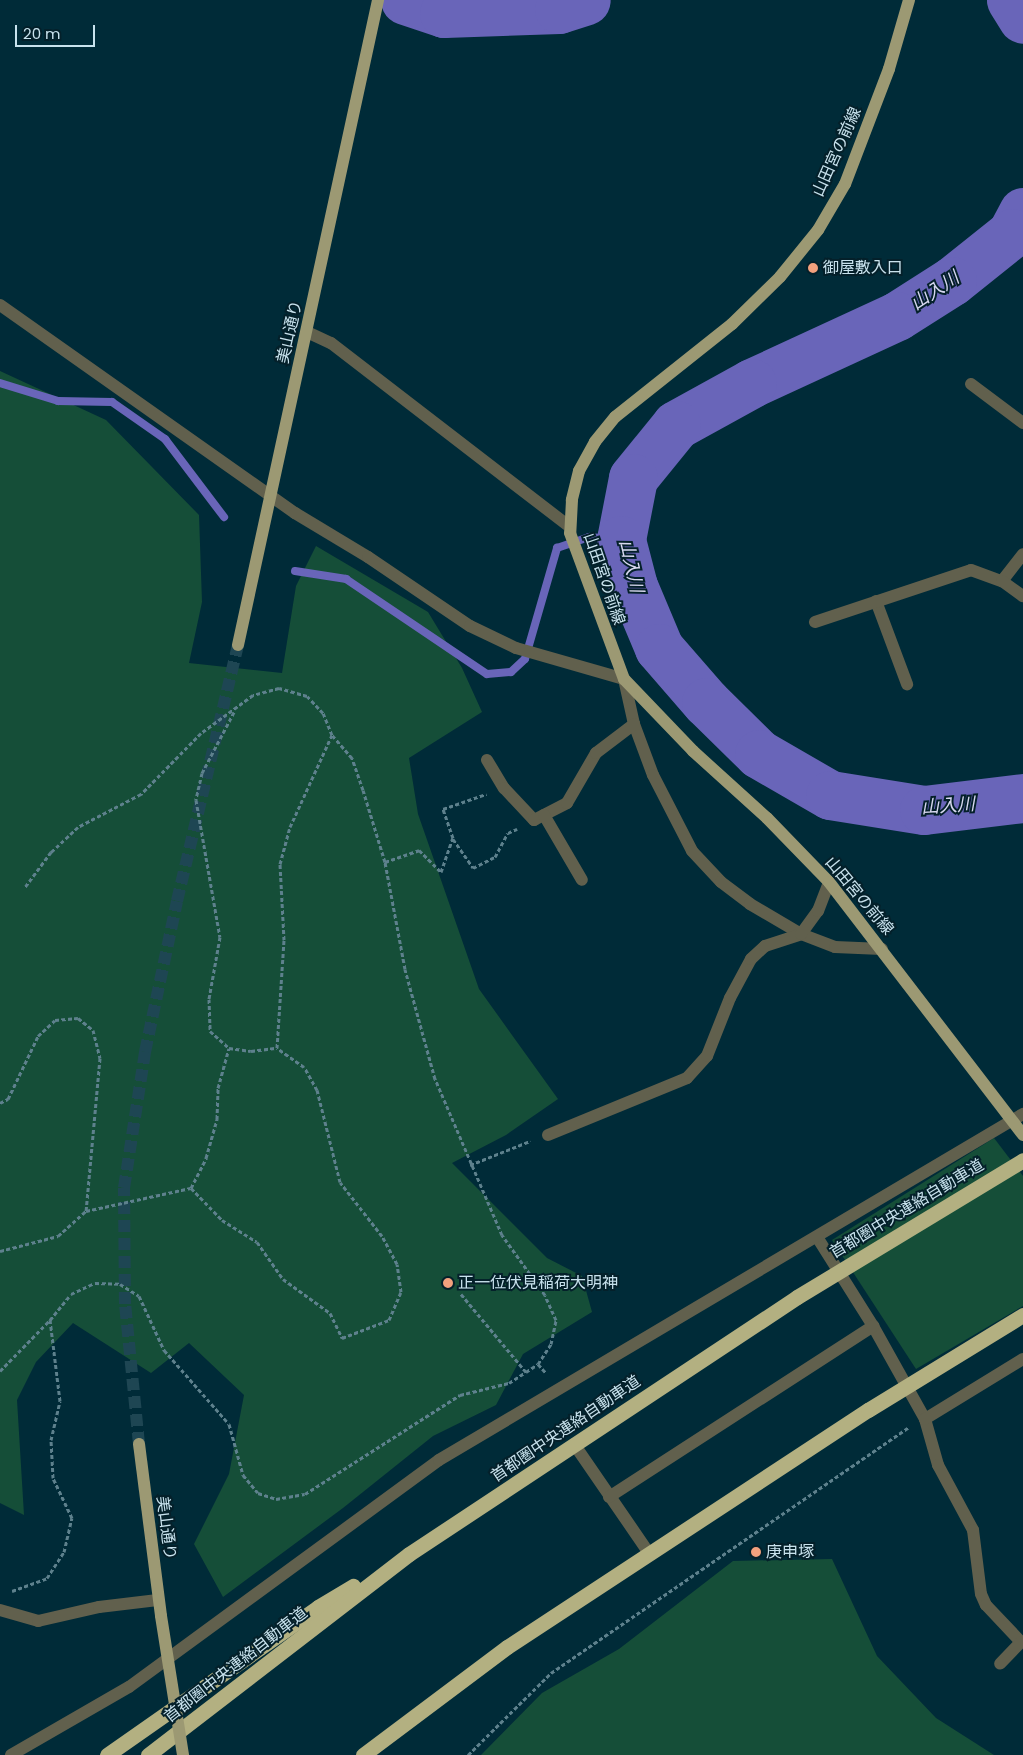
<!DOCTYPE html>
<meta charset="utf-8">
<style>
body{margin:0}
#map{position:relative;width:1023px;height:1755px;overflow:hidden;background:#002b38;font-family:Poppins,"Noto Sans JP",sans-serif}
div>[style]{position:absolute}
.green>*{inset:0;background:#154e38}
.stream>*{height:8px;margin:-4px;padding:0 4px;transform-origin:4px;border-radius:4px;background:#6965b9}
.river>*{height:49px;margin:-24.5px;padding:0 24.5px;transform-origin:24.5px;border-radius:24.5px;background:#6965b9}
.major-tunnel>*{height:12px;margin-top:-6px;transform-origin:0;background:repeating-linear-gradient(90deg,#1e4653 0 12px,transparent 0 18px)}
.path>*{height:3px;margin-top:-1.5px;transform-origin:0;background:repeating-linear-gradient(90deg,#5e818d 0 4px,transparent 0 6.5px)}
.minor>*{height:12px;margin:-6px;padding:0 6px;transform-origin:6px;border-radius:6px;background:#61604d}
.major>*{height:12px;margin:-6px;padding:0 6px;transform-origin:6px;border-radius:6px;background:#9c9973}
.highway>*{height:15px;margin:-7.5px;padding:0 7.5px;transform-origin:7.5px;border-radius:7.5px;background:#b3b081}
.major-bridge>*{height:12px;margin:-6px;padding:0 6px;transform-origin:6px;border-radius:6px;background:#9c9973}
.highway-bridge>*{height:15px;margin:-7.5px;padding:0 7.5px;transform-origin:7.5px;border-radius:7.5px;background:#b3b081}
.dots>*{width:14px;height:14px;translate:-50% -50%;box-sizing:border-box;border:2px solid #04202a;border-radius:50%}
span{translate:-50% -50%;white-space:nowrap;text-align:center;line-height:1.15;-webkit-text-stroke:4px #04202a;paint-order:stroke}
.street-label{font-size:16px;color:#c8e2ed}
.poi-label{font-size:16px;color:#c8e2ed}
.left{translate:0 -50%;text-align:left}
.water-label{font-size:18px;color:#d7d8ef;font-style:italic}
.scale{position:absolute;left:15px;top:25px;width:80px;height:22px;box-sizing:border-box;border:2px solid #c8e2ed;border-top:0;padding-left:6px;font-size:15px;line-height:18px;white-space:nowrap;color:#c8e2ed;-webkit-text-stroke:4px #04202a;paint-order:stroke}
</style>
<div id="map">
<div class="green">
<i style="clip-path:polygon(0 371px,106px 420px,199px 515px,202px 602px,189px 663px,282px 673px,296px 586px,316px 546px,428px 612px,462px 668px,482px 712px,409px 758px,418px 814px,479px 989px,558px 1099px,506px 1135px,452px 1163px,547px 1258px,582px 1276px,592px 1312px,523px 1354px,496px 1405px,433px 1436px,343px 1508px,223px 1597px,194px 1544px,229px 1474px,244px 1395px,189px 1343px,151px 1373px,73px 1323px,36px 1362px,17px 1400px,24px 1515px,0 1503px)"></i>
<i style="clip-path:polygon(994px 1138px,1023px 1176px,1023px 1306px,916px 1369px,832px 1240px)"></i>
<i style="clip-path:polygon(832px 1559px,877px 1656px,936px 1718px,994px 1755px,481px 1755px,542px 1693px,619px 1649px,733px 1561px)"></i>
</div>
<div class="stream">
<i style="left:0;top:383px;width:61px;rotate:17.2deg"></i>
<i style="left:58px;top:401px;width:54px;rotate:1.1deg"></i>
<i style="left:112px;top:402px;width:65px;rotate:34.9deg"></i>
<i style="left:165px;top:439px;width:98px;rotate:52.9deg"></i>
<i style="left:295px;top:571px;width:52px;rotate:8.9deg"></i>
<i style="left:346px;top:579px;width:170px;rotate:34deg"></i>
<i style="left:487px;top:674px;width:24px;rotate:-5deg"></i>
<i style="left:511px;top:672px;width:19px;rotate:-43deg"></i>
<i style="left:525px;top:659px;width:116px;rotate:-73.9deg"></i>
<i style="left:557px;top:548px;width:34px;rotate:-19deg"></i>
<i style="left:589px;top:537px;width:32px;rotate:5deg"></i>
</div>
<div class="river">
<i style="left:405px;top:0;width:41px;rotate:18.4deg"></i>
<i style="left:444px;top:13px;width:115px;rotate:-2deg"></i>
<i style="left:559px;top:9px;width:28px;rotate:-18deg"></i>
<i style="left:1011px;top:0;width:22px;rotate:58deg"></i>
<i style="left:1023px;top:212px;width:24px;rotate:118deg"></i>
<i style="left:1012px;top:233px;width:77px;rotate:141.3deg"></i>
<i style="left:952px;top:281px;width:65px;rotate:147.5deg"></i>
<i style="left:897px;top:316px;width:160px;rotate:155.2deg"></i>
<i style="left:752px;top:383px;width:87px;rotate:151.1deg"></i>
<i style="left:676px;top:425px;width:68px;rotate:129.1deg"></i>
<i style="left:633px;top:478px;width:63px;rotate:101deg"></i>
<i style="left:621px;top:540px;width:48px;rotate:75.4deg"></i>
<i style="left:633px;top:586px;width:67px;rotate:67.2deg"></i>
<i style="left:659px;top:648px;width:72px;rotate:49deg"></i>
<i style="left:706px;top:702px;width:74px;rotate:44.5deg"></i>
<i style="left:759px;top:754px;width:82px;rotate:30deg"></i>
<i style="left:830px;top:795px;width:95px;rotate:9.1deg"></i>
<i style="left:924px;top:810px;width:100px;rotate:-6.9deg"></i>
</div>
<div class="major-tunnel">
<i style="left:139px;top:1444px;width:141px;rotate:-95.7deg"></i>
<i style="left:125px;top:1304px;width:116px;rotate:-90.5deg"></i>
<i style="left:124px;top:1188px;width:138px;rotate:-81.2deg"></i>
<i style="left:145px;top:1052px;width:154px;rotate:-78deg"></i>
<i style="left:177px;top:901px;width:263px;rotate:-76.6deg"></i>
</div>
<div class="path">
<i style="left:234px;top:712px;width:69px;rotate:117.7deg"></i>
<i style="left:202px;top:773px;width:28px;rotate:103deg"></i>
<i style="left:196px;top:800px;width:139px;rotate:80.1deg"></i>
<i style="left:220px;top:937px;width:63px;rotate:100.1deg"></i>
<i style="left:209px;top:999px;width:32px;rotate:88deg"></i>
<i style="left:210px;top:1031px;width:25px;rotate:42deg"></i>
<i style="left:229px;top:1048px;width:22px;rotate:8deg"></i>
<i style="left:251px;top:1051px;width:26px;rotate:-7deg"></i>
<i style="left:453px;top:839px;width:35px;rotate:55deg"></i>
<i style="left:473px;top:868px;width:25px;rotate:-27deg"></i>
<i style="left:495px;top:857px;width:27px;rotate:-62deg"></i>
<i style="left:508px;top:833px;width:10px;rotate:-24deg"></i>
<i style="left:385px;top:862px;width:36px;rotate:-19deg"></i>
<i style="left:419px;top:850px;width:31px;rotate:45deg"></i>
<i style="left:441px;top:872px;width:36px;rotate:-71deg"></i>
<i style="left:453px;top:838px;width:31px;rotate:-109deg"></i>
<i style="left:443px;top:809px;width:46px;rotate:-19.2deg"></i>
<i style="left:0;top:1103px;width:9px;rotate:-27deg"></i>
<i style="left:8px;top:1099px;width:70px;rotate:-64.5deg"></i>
<i style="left:38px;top:1036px;width:23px;rotate:-43deg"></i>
<i style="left:55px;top:1020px;width:23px;rotate:-5deg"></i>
<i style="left:78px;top:1018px;width:19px;rotate:39deg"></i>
<i style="left:93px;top:1030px;width:29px;rotate:76deg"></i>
<i style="left:100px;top:1058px;width:154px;rotate:95.2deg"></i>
<i style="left:470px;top:1165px;width:65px;rotate:-21.8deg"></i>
<i style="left:191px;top:1188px;width:34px;rotate:-63deg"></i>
<i style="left:206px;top:1158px;width:41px;rotate:-74.2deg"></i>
<i style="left:217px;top:1119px;width:31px;rotate:-88deg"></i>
<i style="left:218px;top:1088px;width:41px;rotate:-74.6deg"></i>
<i style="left:0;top:1251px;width:60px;rotate:-14.5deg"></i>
<i style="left:58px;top:1236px;width:38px;rotate:-42deg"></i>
<i style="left:86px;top:1211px;width:107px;rotate:-12.4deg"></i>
<i style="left:191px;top:1188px;width:45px;rotate:45.9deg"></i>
<i style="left:222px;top:1220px;width:41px;rotate:32.2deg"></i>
<i style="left:257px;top:1242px;width:45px;rotate:54.9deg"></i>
<i style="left:283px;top:1279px;width:58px;rotate:35.9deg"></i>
<i style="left:330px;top:1313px;width:28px;rotate:64deg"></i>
<i style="left:342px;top:1338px;width:50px;rotate:-21deg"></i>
<i style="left:389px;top:1320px;width:30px;rotate:-67deg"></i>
<i style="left:401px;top:1292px;width:28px;rotate:-98deg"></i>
<i style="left:397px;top:1264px;width:32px;rotate:-118deg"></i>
<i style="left:382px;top:1236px;width:68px;rotate:-127.9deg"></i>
<i style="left:340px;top:1182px;width:95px;rotate:-104deg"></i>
<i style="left:317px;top:1090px;width:26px;rotate:-119deg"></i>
<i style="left:304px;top:1067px;width:33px;rotate:-145deg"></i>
<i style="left:277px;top:1048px;width:108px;rotate:-86.3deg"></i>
<i style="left:284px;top:940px;width:76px;rotate:-93deg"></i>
<i style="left:280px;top:864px;width:38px;rotate:-75deg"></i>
<i style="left:290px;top:827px;width:101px;rotate:-65.5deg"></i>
<i style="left:461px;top:1294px;width:102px;rotate:50.2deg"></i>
<i style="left:538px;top:1364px;width:12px;rotate:48deg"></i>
<i style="left:0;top:1371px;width:71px;rotate:-45.6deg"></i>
<i style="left:12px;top:1591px;width:37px;rotate:-20deg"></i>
<i style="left:47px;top:1578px;width:31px;rotate:-57deg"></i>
<i style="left:64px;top:1552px;width:35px;rotate:-77deg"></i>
<i style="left:72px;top:1518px;width:44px;rotate:-115.4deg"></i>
<i style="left:53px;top:1478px;width:38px;rotate:-93deg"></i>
<i style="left:51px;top:1440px;width:40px;rotate:-77deg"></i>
<i style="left:60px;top:1401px;width:82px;rotate:-97deg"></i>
<i style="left:50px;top:1320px;width:33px;rotate:-51deg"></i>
<i style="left:71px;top:1294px;width:26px;rotate:-25deg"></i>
<i style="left:95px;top:1283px;width:25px;rotate:2deg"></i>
<i style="left:120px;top:1284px;width:22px;rotate:32deg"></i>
<i style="left:139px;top:1296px;width:60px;rotate:65.2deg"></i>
<i style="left:164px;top:1350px;width:98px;rotate:48.7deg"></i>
<i style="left:229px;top:1424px;width:53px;rotate:74.6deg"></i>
<i style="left:243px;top:1475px;width:23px;rotate:50deg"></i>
<i style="left:258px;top:1493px;width:19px;rotate:18deg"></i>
<i style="left:276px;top:1499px;width:29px;rotate:-10deg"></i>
<i style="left:305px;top:1494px;width:184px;rotate:-32.6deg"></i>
<i style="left:460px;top:1395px;width:50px;rotate:-13.8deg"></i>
<i style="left:509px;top:1383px;width:20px;rotate:-33deg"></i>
<i style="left:526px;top:1372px;width:14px;rotate:-34deg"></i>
<i style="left:538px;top:1364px;width:24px;rotate:-57deg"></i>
<i style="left:551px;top:1344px;width:25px;rotate:-78deg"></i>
<i style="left:556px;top:1320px;width:27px;rotate:-114deg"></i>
<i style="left:545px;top:1295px;width:74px;rotate:-125.6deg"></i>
<i style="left:502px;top:1235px;width:170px;rotate:-113.2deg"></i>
<i style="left:435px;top:1079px;width:114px;rotate:-105.3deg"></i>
<i style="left:405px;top:969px;width:109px;rotate:-100.6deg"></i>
<i style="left:385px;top:862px;width:75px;rotate:-107deg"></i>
<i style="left:363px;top:790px;width:34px;rotate:-109deg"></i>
<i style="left:352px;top:758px;width:30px;rotate:-131deg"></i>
<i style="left:332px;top:735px;width:24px;rotate:-112deg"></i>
<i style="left:323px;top:713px;width:23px;rotate:-133deg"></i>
<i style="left:307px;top:696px;width:29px;rotate:-164deg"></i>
<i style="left:279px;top:688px;width:27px;rotate:165deg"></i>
<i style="left:253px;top:695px;width:64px;rotate:143.8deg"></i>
<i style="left:201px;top:733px;width:86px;rotate:134.5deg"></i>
<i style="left:141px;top:794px;width:71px;rotate:152.4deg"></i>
<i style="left:78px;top:827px;width:37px;rotate:137deg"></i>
<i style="left:51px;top:852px;width:44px;rotate:126.6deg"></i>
<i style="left:468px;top:1755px;width:117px;rotate:-44.7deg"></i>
<i style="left:551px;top:1673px;width:434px;rotate:-34.5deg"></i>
</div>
<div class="minor">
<i style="left:0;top:305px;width:361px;rotate:35.2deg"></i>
<i style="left:295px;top:513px;width:85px;rotate:31.1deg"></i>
<i style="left:368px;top:557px;width:123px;rotate:34.1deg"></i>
<i style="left:470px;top:626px;width:51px;rotate:25.6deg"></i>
<i style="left:516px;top:648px;width:112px;rotate:16deg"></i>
<i style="left:624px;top:679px;width:46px;rotate:77.5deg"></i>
<i style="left:634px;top:724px;width:54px;rotate:69.6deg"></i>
<i style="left:653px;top:775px;width:85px;rotate:62.8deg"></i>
<i style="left:692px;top:851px;width:42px;rotate:46.9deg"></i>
<i style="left:721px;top:882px;width:36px;rotate:37deg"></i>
<i style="left:750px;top:904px;width:59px;rotate:30.5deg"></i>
<i style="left:801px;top:934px;width:36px;rotate:21deg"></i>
<i style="left:835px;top:947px;width:47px;rotate:2.4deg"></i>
<i style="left:307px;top:332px;width:26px;rotate:25deg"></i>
<i style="left:331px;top:343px;width:300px;rotate:37.6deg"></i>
<i style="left:971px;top:384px;width:65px;rotate:36.9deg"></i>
<i style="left:1002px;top:581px;width:34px;rotate:-52deg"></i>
<i style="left:876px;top:601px;width:89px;rotate:69.5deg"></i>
<i style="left:815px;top:622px;width:164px;rotate:-18.4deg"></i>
<i style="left:971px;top:570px;width:33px;rotate:20deg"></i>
<i style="left:1002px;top:581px;width:26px;rotate:36deg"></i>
<i style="left:487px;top:760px;width:33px;rotate:59deg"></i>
<i style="left:504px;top:788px;width:44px;rotate:46.8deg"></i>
<i style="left:534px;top:820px;width:37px;rotate:-27deg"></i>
<i style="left:567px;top:803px;width:58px;rotate:-59.9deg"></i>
<i style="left:596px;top:753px;width:48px;rotate:-37.3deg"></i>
<i style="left:544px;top:815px;width:75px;rotate:59.7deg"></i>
<i style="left:548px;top:1135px;width:150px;rotate:-22.3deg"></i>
<i style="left:687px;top:1078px;width:30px;rotate:-48deg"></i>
<i style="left:707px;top:1056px;width:62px;rotate:-68.4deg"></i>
<i style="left:730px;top:998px;width:44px;rotate:-61.7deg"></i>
<i style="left:751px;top:959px;width:19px;rotate:-43deg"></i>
<i style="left:765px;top:946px;width:38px;rotate:-18deg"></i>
<i style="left:801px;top:934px;width:29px;rotate:-54deg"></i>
<i style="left:818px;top:911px;width:31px;rotate:-69deg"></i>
<i style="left:817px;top:1237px;width:105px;rotate:57.8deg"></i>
<i style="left:873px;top:1326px;width:107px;rotate:60.8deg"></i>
<i style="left:925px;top:1419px;width:48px;rotate:74.2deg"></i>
<i style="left:938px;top:1465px;width:74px;rotate:61.7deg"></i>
<i style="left:973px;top:1530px;width:64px;rotate:82.9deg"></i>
<i style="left:981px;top:1594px;width:12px;rotate:66deg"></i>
<i style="left:986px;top:1605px;width:51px;rotate:46.6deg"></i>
<i style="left:1021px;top:1642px;width:30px;rotate:134deg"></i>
<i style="left:925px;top:1419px;width:115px;rotate:-31.5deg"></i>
<i style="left:574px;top:1444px;width:132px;rotate:55.5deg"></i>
<i style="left:609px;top:1497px;width:315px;rotate:-32.9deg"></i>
<i style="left:0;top:1610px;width:40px;rotate:16deg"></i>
<i style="left:38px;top:1621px;width:63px;rotate:-12.9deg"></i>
<i style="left:99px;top:1607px;width:59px;rotate:-6.8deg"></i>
<i style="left:11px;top:1755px;width:136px;rotate:-30deg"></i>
<i style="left:129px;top:1687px;width:384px;rotate:-36.2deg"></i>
<i style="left:439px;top:1460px;width:679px;rotate:-30.65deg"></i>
</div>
<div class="major">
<i style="left:909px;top:0;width:72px;rotate:106.2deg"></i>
<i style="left:889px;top:69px;width:123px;rotate:110.9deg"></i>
<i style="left:845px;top:184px;width:53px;rotate:120.4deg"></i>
<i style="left:818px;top:230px;width:60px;rotate:129deg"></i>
<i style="left:780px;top:277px;width:67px;rotate:135.6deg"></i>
<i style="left:732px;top:324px;width:149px;rotate:141.5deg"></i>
<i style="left:615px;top:417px;width:32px;rotate:129deg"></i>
<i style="left:595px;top:442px;width:33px;rotate:119deg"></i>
<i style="left:579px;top:471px;width:30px;rotate:104deg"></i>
<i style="left:572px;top:500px;width:33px;rotate:93deg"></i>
<i style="left:570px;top:533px;width:156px;rotate:69.7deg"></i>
<i style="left:624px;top:679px;width:100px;rotate:46.2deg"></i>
<i style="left:693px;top:751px;width:100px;rotate:42.2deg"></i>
<i style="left:767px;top:818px;width:89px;rotate:45.9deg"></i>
<i style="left:829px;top:882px;width:319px;rotate:52.5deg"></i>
<i style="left:238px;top:645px;width:660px;rotate:-77.75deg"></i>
<i style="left:139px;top:1444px;width:173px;rotate:82.7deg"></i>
</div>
<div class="highway">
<i style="left:107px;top:1755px;width:258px;rotate:-35deg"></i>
<i style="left:318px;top:1607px;width:41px;rotate:-31deg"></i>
<i style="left:148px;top:1755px;width:329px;rotate:-37.6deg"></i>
<i style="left:409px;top:1554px;width:465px;rotate:-33.5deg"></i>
<i style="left:363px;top:1755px;width:180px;rotate:-36.9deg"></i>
<i style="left:507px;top:1647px;width:432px;rotate:-33.3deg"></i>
</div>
<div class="major-bridge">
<i style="left:161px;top:1616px;width:141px;rotate:81deg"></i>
</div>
<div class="highway-bridge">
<i style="left:797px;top:1297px;width:264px;rotate:-31.2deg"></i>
<i style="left:868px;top:1410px;width:182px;rotate:-31.5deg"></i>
</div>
<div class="dots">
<i style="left:813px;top:268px;background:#f2a17e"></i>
<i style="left:448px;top:1283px;background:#f2a17e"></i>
<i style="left:756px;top:1552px;background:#f2a17e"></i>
</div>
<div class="street-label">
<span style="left:837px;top:152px;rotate:-66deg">山田宮の前線</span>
<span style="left:290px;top:332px;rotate:-77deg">美山通り</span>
<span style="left:604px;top:579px;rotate:71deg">山田宮の前線</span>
<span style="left:859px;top:896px;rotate:50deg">山田宮の前線</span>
<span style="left:907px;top:1209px;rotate:-31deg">首都圏中央連絡自動車道</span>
<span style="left:566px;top:1429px;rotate:-34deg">首都圏中央連絡自動車道</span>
<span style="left:166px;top:1528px;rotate:83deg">美山通り</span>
<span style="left:236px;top:1665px;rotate:-38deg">首都圏中央連絡自動車道</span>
</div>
<div class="poi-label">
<span class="left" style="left:823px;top:268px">御屋敷入口</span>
<span class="left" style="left:458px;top:1283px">正一位伏見稲荷大明神</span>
<span class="left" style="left:766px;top:1552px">庚申塚</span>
</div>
<div class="water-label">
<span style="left:935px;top:291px;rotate:-34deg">山入川</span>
<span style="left:631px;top:566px;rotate:77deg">山入川</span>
<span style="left:948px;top:806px;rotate:-4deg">山入川</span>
</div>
<div class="scale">20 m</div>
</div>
